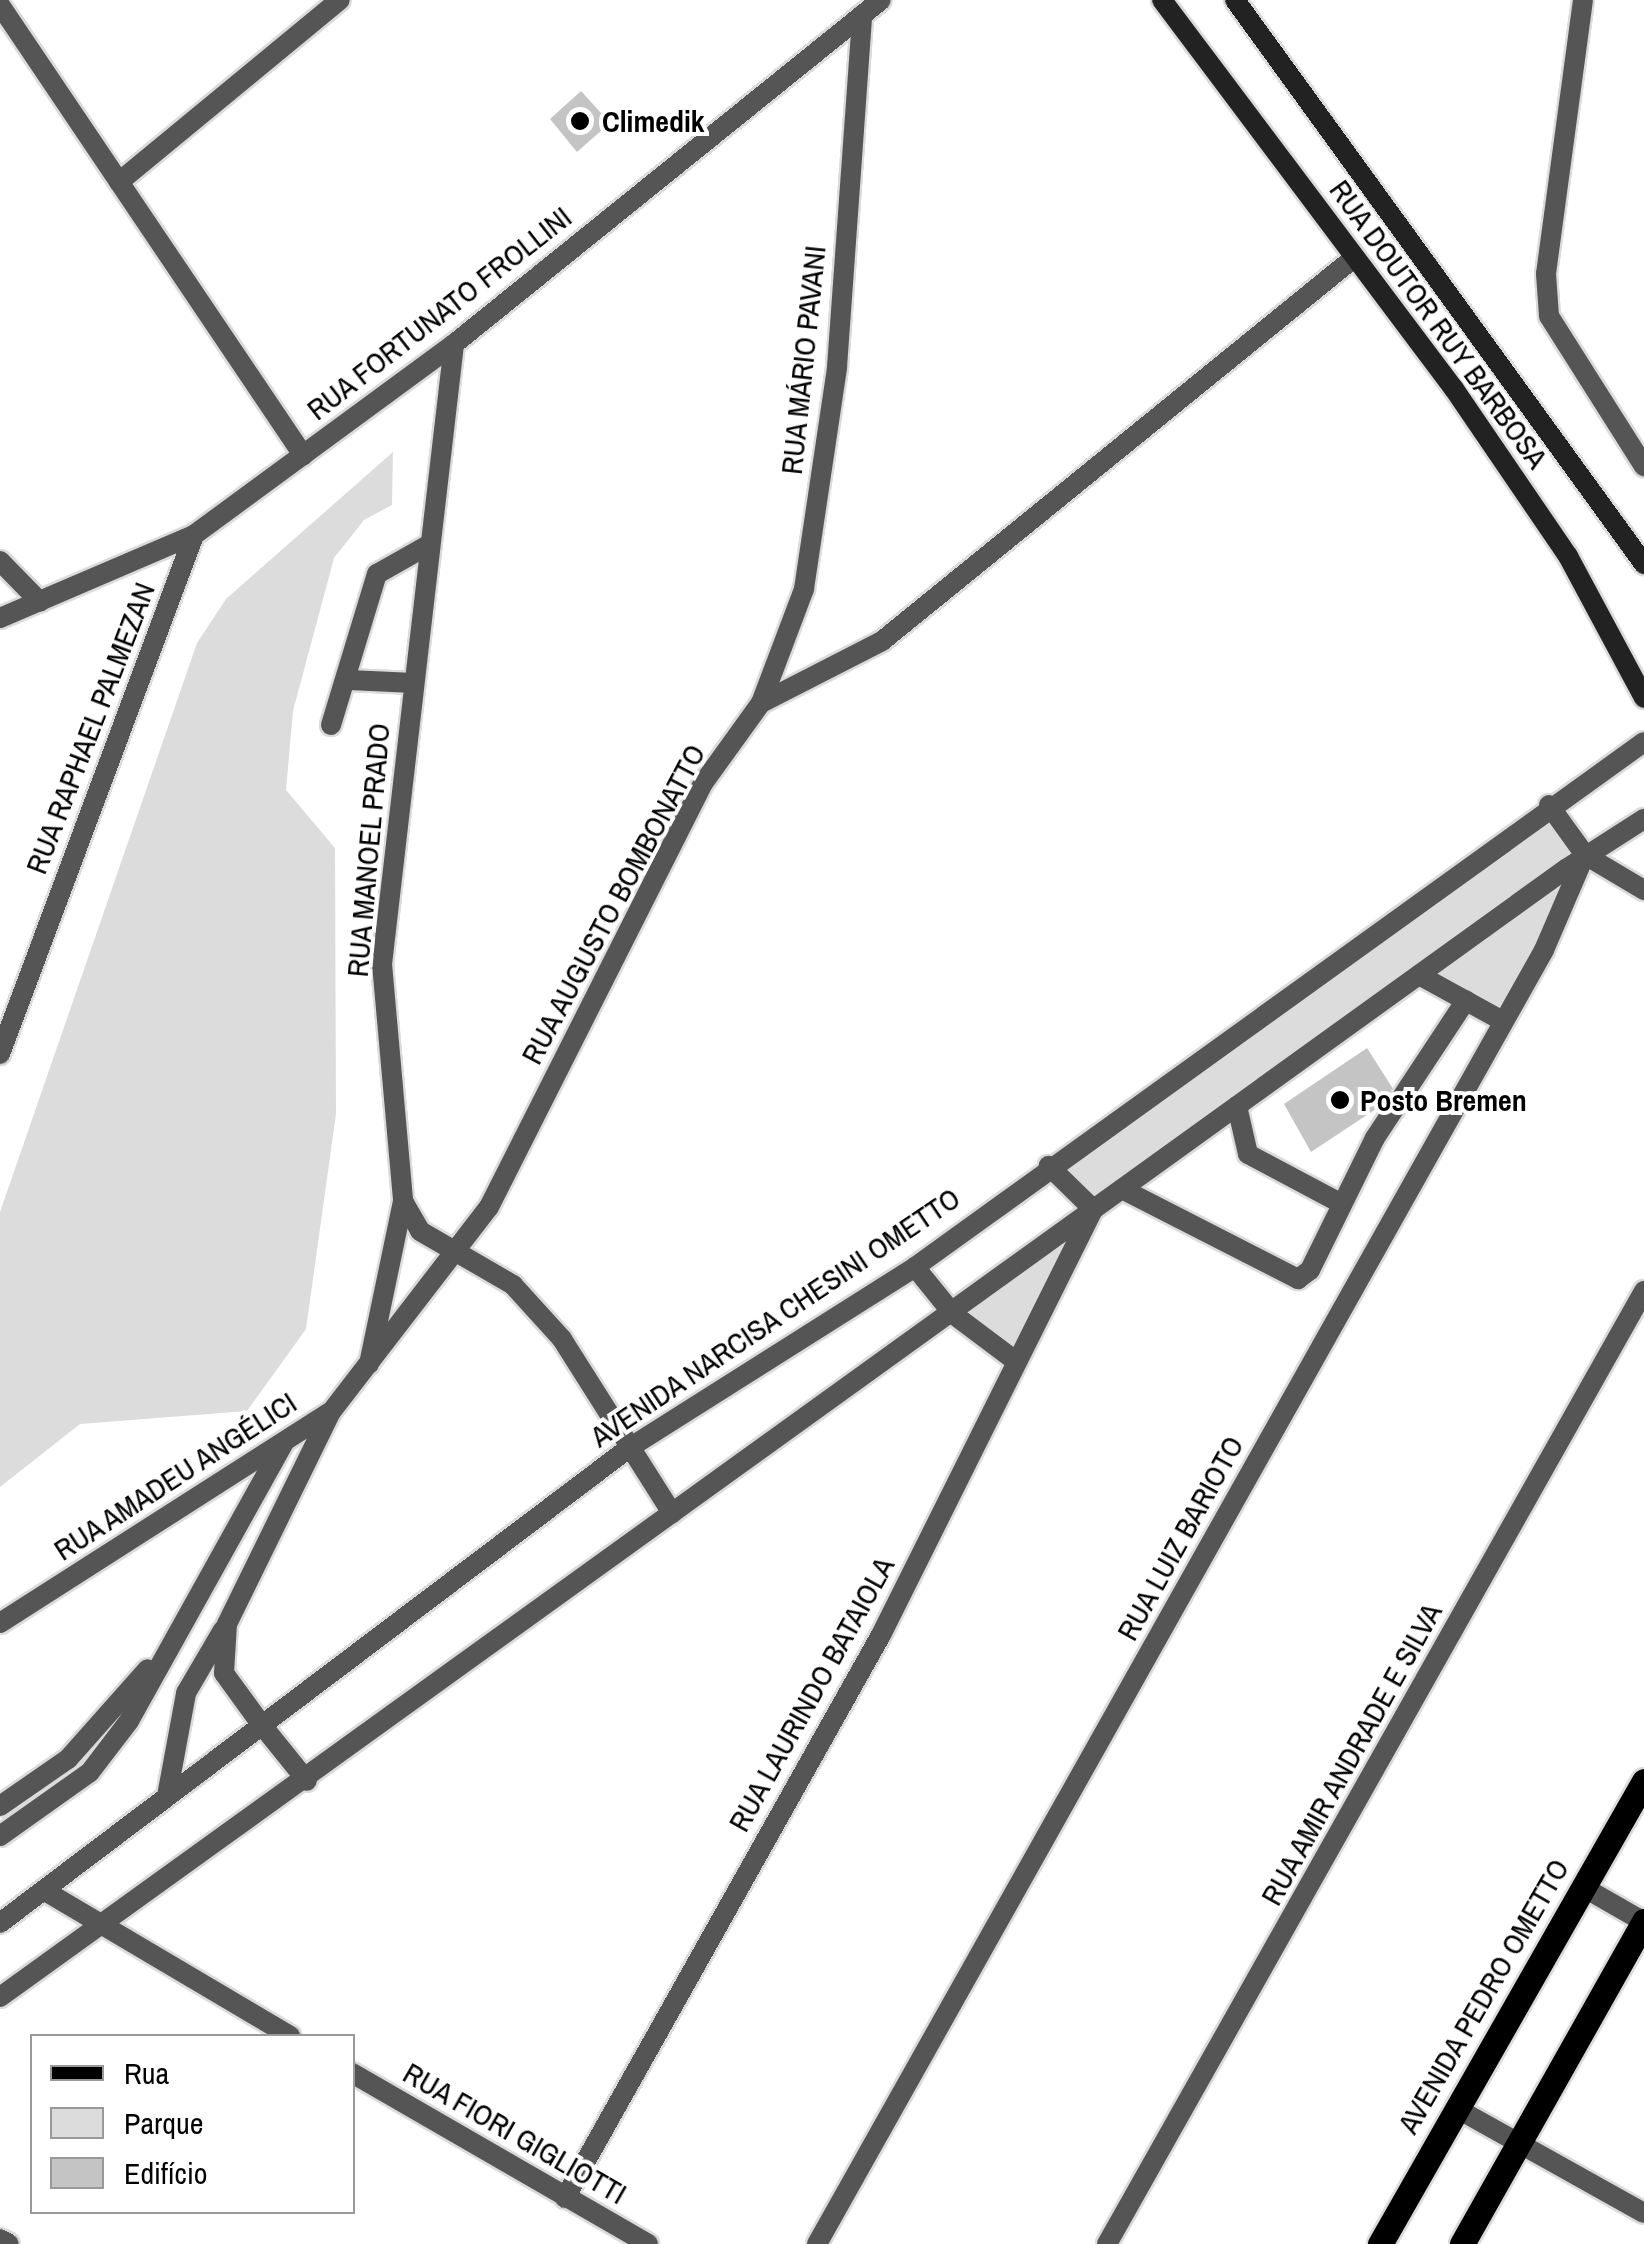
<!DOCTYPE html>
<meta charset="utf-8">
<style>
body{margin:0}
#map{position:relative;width:1644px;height:2244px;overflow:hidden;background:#fff;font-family:"Archivo Narrow",sans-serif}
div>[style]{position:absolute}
.green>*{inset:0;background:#dcdcdc}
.building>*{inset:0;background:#c4c4c4}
.roads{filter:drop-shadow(2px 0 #dbdbdb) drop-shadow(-2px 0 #dbdbdb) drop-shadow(0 2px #dbdbdb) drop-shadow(0 -2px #dbdbdb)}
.service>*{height:20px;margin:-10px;padding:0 10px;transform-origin:10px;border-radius:10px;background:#555}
.pedestrian>*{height:20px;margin:-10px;padding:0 10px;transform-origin:10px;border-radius:10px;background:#555}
.minor>*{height:20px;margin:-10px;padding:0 10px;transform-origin:10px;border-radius:10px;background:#555}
.tertiary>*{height:20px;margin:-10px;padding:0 10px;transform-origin:10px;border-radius:10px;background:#555}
.secondary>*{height:20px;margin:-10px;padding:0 10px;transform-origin:10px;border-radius:10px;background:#222}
.primary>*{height:25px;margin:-12.5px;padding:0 12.5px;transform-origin:12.5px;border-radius:12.5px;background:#000}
.dots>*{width:28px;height:28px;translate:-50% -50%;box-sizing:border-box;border:5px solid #fff;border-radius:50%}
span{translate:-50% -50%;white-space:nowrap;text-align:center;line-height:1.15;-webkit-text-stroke:8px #fff;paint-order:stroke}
.poi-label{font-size:30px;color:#000;font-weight:700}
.left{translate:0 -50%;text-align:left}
.street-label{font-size:30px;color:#000}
.legend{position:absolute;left:30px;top:2034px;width:325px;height:180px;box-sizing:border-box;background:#fff;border:2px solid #999;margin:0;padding:12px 18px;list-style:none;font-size:30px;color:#000}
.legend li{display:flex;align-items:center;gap:20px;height:50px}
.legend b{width:50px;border:2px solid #999}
</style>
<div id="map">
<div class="green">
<i style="clip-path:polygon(393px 452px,392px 505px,364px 520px,334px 558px,293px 711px,286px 790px,335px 848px,336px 1114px,306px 1329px,247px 1411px,80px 1424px,0 1487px,0 1212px,197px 643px,226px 599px)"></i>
<i style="clip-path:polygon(1549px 810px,1578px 854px,1092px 1204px,1056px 1165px)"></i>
<i style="clip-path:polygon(1576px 867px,1500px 1014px,1427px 974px)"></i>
<i style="clip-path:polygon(1080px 1225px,1012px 1352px,960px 1314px)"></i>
</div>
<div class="building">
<i style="clip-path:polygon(581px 91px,610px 123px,577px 152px,550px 119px)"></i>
<i style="clip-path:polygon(1367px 1048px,1397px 1095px,1311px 1152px,1284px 1104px)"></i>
</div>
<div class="roads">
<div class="service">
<i style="left:1583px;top:0;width:276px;rotate:97.7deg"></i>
<i style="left:1546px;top:274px;width:42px;rotate:85.9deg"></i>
<i style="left:1549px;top:316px;width:178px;rotate:57.7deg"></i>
<i style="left:349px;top:680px;width:65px;rotate:2.6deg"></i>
<i style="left:331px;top:725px;width:158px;rotate:-73.1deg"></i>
<i style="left:377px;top:574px;width:61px;rotate:-29.5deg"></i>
<i style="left:1237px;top:1106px;width:49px;rotate:77.1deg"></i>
<i style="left:1248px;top:1154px;width:106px;rotate:28deg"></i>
<i style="left:1122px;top:1189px;width:198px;rotate:27.1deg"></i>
<i style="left:1298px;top:1279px;width:15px;rotate:-37deg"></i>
<i style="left:1310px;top:1270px;width:147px;rotate:-63.8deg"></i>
<i style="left:1375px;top:1138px;width:165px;rotate:-56.6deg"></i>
<i style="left:369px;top:1364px;width:167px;rotate:-78.2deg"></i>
</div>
<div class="pedestrian">
<i style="left:0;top:1806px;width:83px;rotate:-34.7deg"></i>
<i style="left:68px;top:1759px;width:120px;rotate:-48.4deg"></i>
<i style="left:0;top:1836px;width:110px;rotate:-35.4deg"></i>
<i style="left:90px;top:1772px;width:64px;rotate:-52.6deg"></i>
<i style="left:129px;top:1721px;width:318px;rotate:-60.9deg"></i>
</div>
<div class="minor">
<i style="left:0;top:5px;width:543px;rotate:56.05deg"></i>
<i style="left:119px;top:182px;width:286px;rotate:-39.5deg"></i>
<i style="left:454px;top:344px;width:624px;rotate:96.62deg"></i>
<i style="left:382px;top:964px;width:238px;rotate:84.9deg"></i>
<i style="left:403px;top:1201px;width:34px;rotate:60deg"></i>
<i style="left:420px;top:1231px;width:108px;rotate:30.1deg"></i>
<i style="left:513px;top:1285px;width:73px;rotate:47.8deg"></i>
<i style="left:562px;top:1339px;width:206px;rotate:57.7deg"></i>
<i style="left:0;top:561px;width:57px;rotate:45.7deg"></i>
<i style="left:0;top:618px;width:211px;rotate:-23.2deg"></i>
<i style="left:194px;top:535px;width:323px;rotate:-36.3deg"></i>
<i style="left:454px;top:344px;width:548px;rotate:-38.86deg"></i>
<i style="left:761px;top:703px;width:122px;rotate:-69.3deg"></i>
<i style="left:804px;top:589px;width:224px;rotate:-81.5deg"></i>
<i style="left:837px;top:367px;width:353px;rotate:-85.9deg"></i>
<i style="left:0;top:1054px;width:554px;rotate:-69.5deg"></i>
<i style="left:915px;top:1267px;width:60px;rotate:51deg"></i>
<i style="left:953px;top:1314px;width:75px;rotate:36.9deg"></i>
<i style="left:0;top:1623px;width:390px;rotate:-32.6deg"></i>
<i style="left:261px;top:1724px;width:63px;rotate:-126deg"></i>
<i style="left:224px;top:1673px;width:49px;rotate:-86.5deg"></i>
<i style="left:227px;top:1624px;width:236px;rotate:-63.9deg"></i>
<i style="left:331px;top:1412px;width:259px;rotate:-52.4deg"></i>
<i style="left:489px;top:1207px;width:476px;rotate:-63.2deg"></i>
<i style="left:704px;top:782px;width:97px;rotate:-54.2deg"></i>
<i style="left:761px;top:703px;width:136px;rotate:-27.1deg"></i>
<i style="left:882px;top:641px;width:609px;rotate:-39.07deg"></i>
<i style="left:167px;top:1796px;width:105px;rotate:-79.5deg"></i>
<i style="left:186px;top:1693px;width:73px;rotate:-59.6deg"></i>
<i style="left:1583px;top:1887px;width:70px;rotate:29.8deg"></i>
<i style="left:45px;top:1891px;width:285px;rotate:30.6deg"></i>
<i style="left:352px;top:2073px;width:342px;rotate:30deg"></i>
<i style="left:1456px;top:2108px;width:215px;rotate:29.2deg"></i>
<i style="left:565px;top:2198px;width:646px;rotate:-60.7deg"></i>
<i style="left:881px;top:1635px;width:476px;rotate:-63.5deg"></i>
<i style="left:1093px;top:1209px;width:62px;rotate:-135.7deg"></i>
<i style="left:0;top:2239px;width:10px;rotate:29deg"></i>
<i style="left:817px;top:2244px;width:1484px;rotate:-60.67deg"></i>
<i style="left:1544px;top:950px;width:103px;rotate:-66.7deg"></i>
<i style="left:1107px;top:2244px;width:1094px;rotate:-60.6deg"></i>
</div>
<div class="tertiary">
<i style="left:1549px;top:805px;width:62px;rotate:54.2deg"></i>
<i style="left:1585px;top:855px;width:69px;rotate:30.7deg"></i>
<i style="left:1419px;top:975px;width:94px;rotate:28.8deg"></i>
<i style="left:261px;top:1724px;width:73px;rotate:51.1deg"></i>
<i style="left:0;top:1923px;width:788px;rotate:-37.06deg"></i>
<i style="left:629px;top:1448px;width:338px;rotate:-32.3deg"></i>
<i style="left:915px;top:1267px;width:898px;rotate:-35.76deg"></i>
<i style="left:0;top:1997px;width:1930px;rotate:-35.77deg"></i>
<i style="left:1566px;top:869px;width:93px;rotate:-32.7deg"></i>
</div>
<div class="secondary">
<i style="left:1162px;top:0;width:486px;rotate:53.1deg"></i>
<i style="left:1454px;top:389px;width:202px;rotate:55.7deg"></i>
<i style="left:1568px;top:556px;width:161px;rotate:61.8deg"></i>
<i style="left:1235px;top:0;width:697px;rotate:54.05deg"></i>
</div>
<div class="primary">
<i style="left:1380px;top:2244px;width:533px;rotate:-60.31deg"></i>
<i style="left:1462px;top:2244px;width:371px;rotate:-60.6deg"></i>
</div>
</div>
<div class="dots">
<i style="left:580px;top:121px;background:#000"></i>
<i style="left:1340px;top:1100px;background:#000"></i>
</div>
<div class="poi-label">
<span class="left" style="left:602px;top:121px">Climedik</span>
<span class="left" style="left:1360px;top:1100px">Posto Bremen</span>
</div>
<div class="street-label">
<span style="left:439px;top:313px;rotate:-38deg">RUA FORTUNATO FROLLINI</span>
<span style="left:1439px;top:324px;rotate:54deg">RUA DOUTOR RUY BARBOSA</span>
<span style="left:803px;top:360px;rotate:-84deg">RUA MÁRIO PAVANI</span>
<span style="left:90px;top:728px;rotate:-69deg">RUA RAPHAEL PALMEZAN</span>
<span style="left:368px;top:850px;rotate:-85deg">RUA MANOEL PRADO</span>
<span style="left:613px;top:904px;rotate:-62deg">RUA AUGUSTO BOMBONATTO</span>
<span style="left:775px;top:1317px;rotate:-34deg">AVENIDA NARCISA CHESINI OMETTO</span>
<span style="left:175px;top:1476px;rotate:-33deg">RUA AMADEU ANGÉLICI</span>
<span style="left:1180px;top:1538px;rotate:-61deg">RUA LUIZ BARIOTO</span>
<span style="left:811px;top:1694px;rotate:-61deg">RUA LAURINDO BATAIOLA</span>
<span style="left:1351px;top:1754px;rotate:-61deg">RUA AMIR ANDRADE E SILVA</span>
<span style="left:1483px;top:1996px;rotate:-60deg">AVENIDA PEDRO OMETTO</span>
<span style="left:515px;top:2133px;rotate:30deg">RUA FIORI GIGLIOTTI</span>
</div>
<ul class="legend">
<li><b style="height:12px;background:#000"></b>Rua</li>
<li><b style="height:28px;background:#dcdcdc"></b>Parque</li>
<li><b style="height:28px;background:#c4c4c4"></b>Edifício</li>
</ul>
</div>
